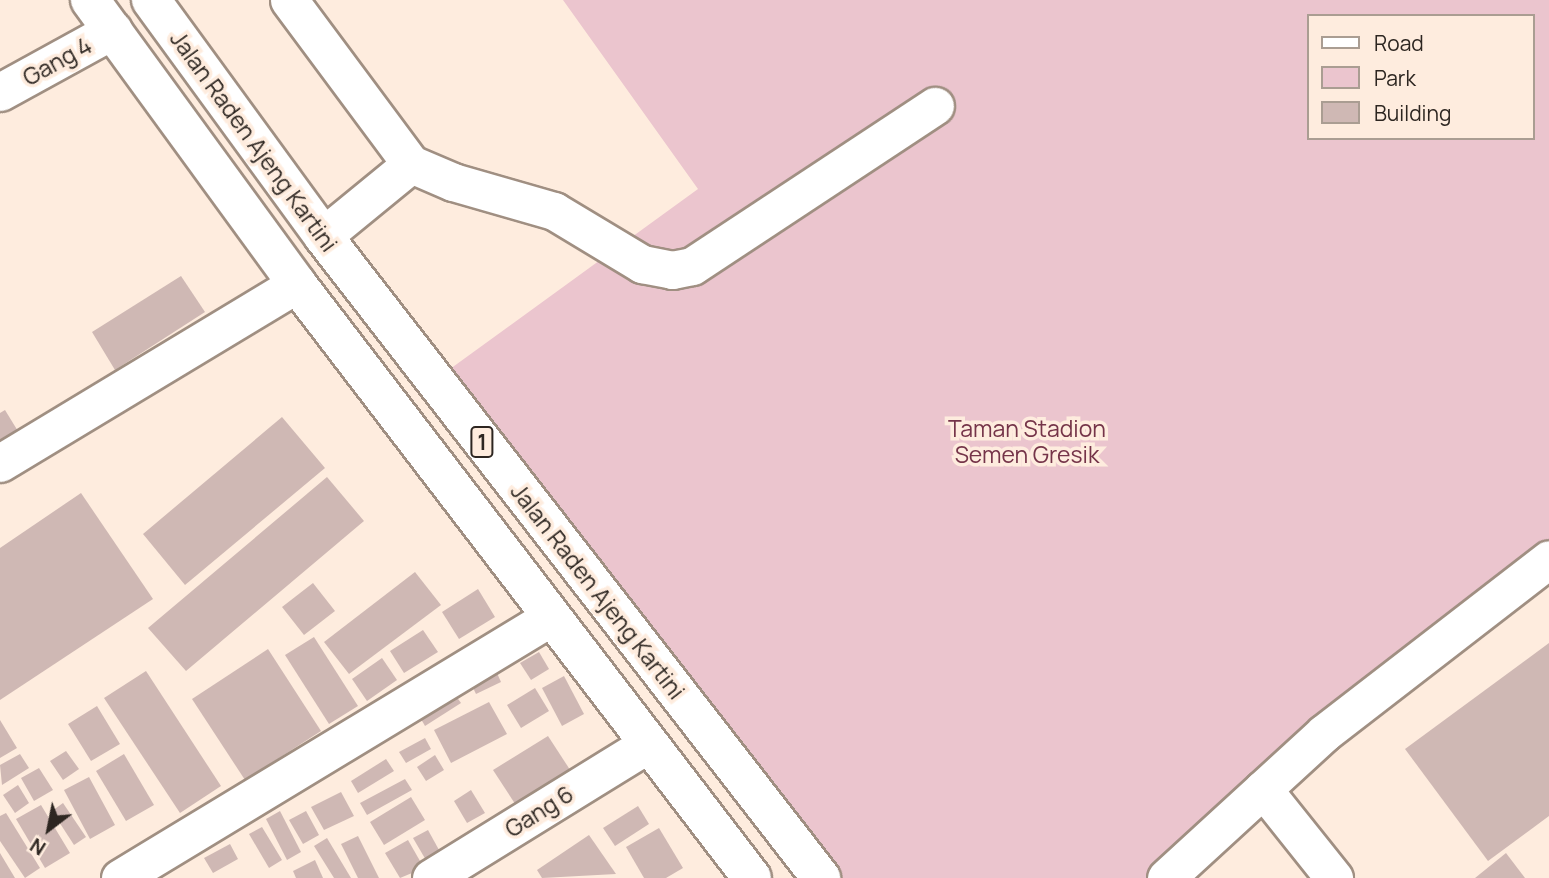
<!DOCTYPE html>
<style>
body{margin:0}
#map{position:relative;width:1549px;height:878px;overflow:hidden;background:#feecde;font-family:Manrope,sans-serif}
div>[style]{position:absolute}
.green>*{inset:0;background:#ebc5ce}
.building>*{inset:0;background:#cfb8b4}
.roads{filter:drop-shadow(2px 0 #a08f82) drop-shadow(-2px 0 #a08f82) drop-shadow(0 2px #a08f82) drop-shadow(0 -2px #a08f82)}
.minor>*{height:37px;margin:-18.5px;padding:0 18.5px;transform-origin:18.5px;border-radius:18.5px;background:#fff}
.highway>*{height:38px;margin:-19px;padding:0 19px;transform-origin:19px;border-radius:19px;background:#fff}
span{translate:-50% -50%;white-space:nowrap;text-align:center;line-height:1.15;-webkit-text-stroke:7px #feecde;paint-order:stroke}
.shield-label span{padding:2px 5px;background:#feecde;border:2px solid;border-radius:5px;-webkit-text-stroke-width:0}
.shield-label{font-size:21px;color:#2d2621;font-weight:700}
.street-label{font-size:23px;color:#2d2621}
.park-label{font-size:23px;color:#753449}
.legend{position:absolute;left:1307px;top:14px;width:228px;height:126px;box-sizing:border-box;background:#feecde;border:2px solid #aa9d92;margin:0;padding:9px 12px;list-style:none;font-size:21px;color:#2d2621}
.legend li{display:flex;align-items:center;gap:14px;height:35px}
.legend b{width:35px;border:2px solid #aa9d92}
.north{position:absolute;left:14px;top:794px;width:70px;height:70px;-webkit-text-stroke:5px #feecde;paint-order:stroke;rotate:212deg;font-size:19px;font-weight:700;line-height:28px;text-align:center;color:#2d2621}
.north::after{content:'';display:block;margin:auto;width:24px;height:32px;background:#2d2621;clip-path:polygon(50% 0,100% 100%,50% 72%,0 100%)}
</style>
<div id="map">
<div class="green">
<i style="clip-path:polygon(evenodd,563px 0,1549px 0,1549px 543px,1153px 878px,819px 878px,439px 377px,698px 189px,563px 0,1309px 16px,1533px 16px,1533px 138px,1309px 138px,1309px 16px)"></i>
</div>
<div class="building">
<i style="clip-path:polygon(181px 276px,205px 312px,115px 370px,92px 332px)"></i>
<i style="clip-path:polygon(5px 410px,24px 441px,0 455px,0 413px)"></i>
<i style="clip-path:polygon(282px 417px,325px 468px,185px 585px,143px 534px)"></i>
<i style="clip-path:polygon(327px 477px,364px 521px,186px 671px,148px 628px)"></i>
<i style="clip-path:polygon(81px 493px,153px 599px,0 700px,0 548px)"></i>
<i style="clip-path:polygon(415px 572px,441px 605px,349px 674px,324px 642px)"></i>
<i style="clip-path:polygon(313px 583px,335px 611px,304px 635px,282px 607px)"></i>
<i style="clip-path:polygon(478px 589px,495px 617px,459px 639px,442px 612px)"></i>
<i style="clip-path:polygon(423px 630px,438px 652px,404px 673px,390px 651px)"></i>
<i style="clip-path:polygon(314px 637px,358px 706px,329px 724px,285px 655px)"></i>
<i style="clip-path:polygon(1549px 643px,1549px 816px,1488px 861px,1405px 749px)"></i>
<i style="clip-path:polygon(268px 649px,321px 731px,245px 780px,192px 699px)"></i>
<i style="clip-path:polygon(539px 652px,549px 669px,531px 680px,520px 663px)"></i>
<i style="clip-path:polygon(382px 658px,397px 680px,367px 701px,352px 679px)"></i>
<i style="clip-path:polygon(492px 662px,501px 682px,476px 694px,467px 675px)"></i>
<i style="clip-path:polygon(146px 671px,221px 786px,180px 813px,104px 698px)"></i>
<i style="clip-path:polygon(564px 676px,584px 714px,562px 726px,542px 688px)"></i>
<i style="clip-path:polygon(535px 688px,549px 711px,521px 728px,507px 705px)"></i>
<i style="clip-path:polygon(451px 689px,461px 703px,425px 726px,417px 712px)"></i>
<i style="clip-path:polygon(489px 702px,507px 734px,451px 763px,434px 730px)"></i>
<i style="clip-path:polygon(97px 706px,120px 744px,91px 761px,68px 724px)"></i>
<i style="clip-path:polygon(0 720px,17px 748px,0 758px)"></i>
<i style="clip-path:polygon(548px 736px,576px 779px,521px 813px,493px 770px)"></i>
<i style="clip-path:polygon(425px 738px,431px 749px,406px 763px,399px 752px)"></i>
<i style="clip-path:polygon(66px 751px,79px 769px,63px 780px,50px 761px)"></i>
<i style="clip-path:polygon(20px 754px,29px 768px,2px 785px,0 765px)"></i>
<i style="clip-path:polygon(124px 754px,154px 805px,126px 821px,96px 771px)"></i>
<i style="clip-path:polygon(435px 755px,444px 770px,426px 781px,417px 767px)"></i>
<i style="clip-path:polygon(386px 759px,394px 771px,358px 793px,351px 781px)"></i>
<i style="clip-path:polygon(39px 768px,53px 790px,34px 801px,21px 778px)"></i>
<i style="clip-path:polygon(89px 777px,115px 825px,90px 839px,64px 790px)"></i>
<i style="clip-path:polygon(405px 779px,412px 790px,367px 815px,360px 803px)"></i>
<i style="clip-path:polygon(18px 785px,29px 803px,15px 813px,3px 795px)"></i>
<i style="clip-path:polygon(471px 790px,485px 813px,467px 823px,454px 801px)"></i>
<i style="clip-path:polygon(341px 792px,354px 816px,324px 830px,311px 807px)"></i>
<i style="clip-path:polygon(411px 797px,425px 820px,384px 845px,370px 822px)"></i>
<i style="clip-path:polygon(63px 803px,86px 837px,74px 845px,52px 811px)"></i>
<i style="clip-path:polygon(41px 805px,70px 853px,45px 868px,16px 819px)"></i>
<i style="clip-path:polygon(638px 806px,649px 824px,615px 846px,603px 828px)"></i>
<i style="clip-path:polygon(280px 811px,301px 852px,287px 860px,266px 819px)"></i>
<i style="clip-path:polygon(306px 811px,319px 835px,303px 844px,289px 820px)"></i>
<i style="clip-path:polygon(6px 813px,40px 868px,25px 878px,0 841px,0 816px)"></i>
<i style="clip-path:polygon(262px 827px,282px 860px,269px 868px,249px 834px)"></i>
<i style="clip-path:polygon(659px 828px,683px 868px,666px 878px,644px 878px,626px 847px)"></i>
<i style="clip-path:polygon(428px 830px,444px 859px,430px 867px,413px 838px)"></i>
<i style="clip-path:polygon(589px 835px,616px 874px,542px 878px,537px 870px)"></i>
<i style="clip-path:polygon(358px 836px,379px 878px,358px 878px,341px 844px)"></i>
<i style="clip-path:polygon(327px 838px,351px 878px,334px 878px,314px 846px)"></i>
<i style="clip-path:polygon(408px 840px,424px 868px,400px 878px,385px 853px)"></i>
<i style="clip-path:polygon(230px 844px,238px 859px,213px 873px,204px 858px)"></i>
<i style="clip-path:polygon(0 853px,15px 878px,0 878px)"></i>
<i style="clip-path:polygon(1506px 853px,1525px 878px,1475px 878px)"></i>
<i style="clip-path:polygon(315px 860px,323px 878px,296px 878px,293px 871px)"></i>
</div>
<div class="roads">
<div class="minor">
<i style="left:289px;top:0;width:204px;rotate:53.4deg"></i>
<i style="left:411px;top:164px;width:114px;rotate:140.7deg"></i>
<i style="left:0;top:92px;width:129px;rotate:-28.8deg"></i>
<i style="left:411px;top:164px;width:46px;rotate:23.2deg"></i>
<i style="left:453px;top:182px;width:105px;rotate:16deg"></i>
<i style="left:554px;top:211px;width:103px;rotate:31.1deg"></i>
<i style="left:642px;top:264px;width:31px;rotate:11deg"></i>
<i style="left:672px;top:270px;width:20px;rotate:-11deg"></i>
<i style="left:692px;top:266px;width:291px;rotate:-33.4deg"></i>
<i style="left:0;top:463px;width:347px;rotate:-31.1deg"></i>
<i style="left:1263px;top:789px;width:114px;rotate:51.4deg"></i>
<i style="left:120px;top:878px;width:504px;rotate:-31.2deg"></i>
<i style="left:431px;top:878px;width:255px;rotate:-31.7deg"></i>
<i style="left:1166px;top:878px;width:214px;rotate:-42.5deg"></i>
<i style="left:1324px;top:733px;width:284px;rotate:-37.7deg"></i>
</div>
<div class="highway">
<i style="left:90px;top:0;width:351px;rotate:53.9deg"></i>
<i style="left:297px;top:284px;width:748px;rotate:52.55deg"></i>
<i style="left:151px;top:0;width:292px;rotate:53.9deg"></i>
<i style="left:323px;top:236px;width:813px;rotate:52.2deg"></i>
</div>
</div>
<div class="shield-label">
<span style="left:482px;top:442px">1</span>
</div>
<div class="street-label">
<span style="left:57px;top:61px;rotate:-29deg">Gang 4</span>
<span style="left:254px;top:141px;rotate:54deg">Jalan Raden Ajeng Kartini</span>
<span style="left:598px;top:591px;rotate:52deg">Jalan Raden Ajeng Kartini</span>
<span style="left:539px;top:811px;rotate:-32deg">Gang 6</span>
</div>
<div class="park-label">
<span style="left:1027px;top:441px">Taman Stadion<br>Semen Gresik</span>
</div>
<ul class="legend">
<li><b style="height:9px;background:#fff"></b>Road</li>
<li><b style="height:19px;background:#ebc5ce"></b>Park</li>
<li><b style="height:19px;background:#cfb8b4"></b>Building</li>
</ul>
<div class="north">N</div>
</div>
